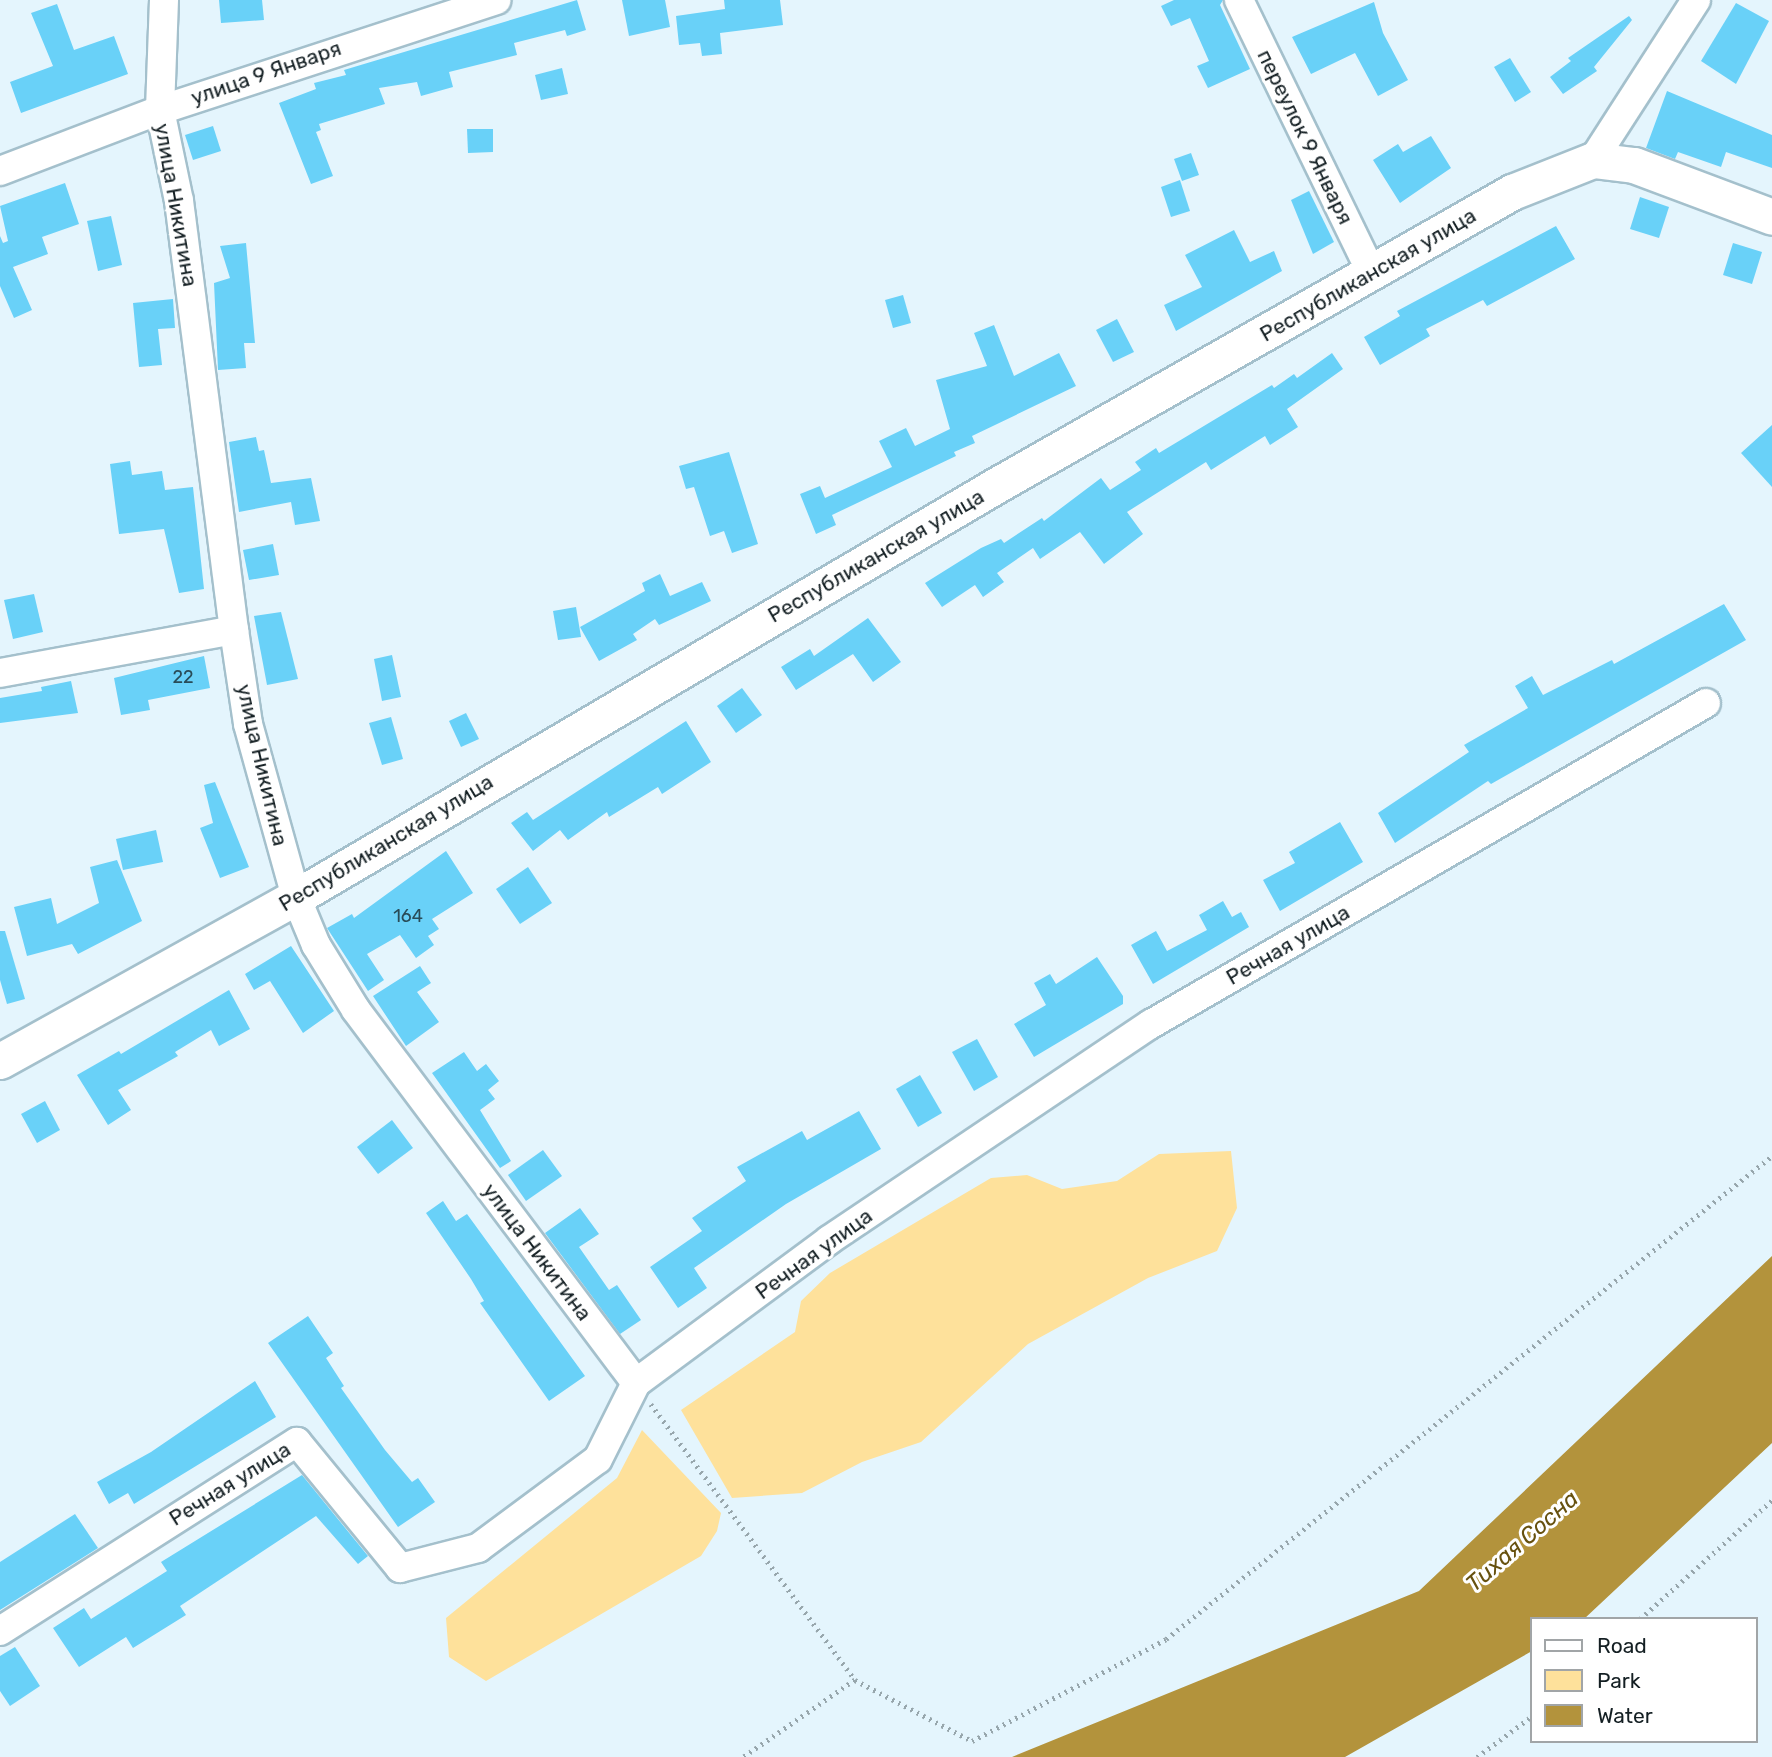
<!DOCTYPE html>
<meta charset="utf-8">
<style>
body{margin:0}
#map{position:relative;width:1772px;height:1757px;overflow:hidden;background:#e4f5fd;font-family:Rubik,sans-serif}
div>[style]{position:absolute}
.green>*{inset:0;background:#fee19b}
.water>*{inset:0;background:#b3933c}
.building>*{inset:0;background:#69d1f8}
.path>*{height:4.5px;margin-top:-2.25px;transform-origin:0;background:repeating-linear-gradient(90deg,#97a6ac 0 2px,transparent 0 7px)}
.roads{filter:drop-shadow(2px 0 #a4c0cc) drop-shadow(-2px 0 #a4c0cc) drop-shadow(0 2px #a4c0cc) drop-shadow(0 -2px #a4c0cc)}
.minor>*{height:28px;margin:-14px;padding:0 14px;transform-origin:14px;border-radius:14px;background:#fff}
.tertiary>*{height:35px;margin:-17.5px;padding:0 17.5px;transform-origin:17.5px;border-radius:17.5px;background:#fff}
span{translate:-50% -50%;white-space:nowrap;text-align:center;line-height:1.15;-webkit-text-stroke:6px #fff;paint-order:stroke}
.number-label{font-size:18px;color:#294c58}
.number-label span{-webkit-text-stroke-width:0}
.street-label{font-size:21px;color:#141f23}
.water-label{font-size:23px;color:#67510f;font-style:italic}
.legend{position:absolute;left:1530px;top:1617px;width:228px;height:126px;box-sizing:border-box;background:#fff;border:2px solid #a1a5a7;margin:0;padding:9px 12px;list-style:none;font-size:21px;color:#141f23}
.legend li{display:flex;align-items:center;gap:14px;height:35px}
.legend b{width:35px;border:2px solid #a1a5a7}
</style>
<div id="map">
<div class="green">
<i style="clip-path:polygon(1231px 1151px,1237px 1208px,1217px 1251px,1148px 1278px,1028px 1344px,921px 1442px,862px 1462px,802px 1493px,732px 1498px,681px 1410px,795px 1332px,801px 1301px,830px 1273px,991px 1178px,1027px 1175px,1062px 1189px,1117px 1181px,1159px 1154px)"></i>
<i style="clip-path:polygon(642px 1430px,721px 1513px,717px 1531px,701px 1556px,486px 1681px,449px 1657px,446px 1618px,617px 1478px)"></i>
</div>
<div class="water">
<i style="clip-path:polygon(1772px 1256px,1772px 1443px,1584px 1619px,1532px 1619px,1532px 1651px,1345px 1757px,1012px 1757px,1419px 1591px)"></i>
</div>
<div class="building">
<i style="clip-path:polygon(219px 0,262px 0,264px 20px,221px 23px)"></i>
<i style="clip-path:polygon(577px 0,586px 30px,567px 36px,565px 30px,514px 43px,517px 55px,449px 72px,453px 87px,421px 96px,417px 82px,379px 88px,385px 104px,319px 124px,321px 130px,316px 132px,333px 176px,311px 184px,279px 103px,316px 89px,314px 83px,346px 75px,344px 70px)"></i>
<i style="clip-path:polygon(622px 0,665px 0,670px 27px,629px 36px)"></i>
<i style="clip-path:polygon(724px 0,780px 0,783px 25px,720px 33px,722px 54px,702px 56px,700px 43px,679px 45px,676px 16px,725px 9px)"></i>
<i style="clip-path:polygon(1174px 0,1223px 0,1220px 5px,1250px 69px,1208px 88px,1197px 66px,1209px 61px,1190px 18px,1171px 26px,1161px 6px)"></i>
<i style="clip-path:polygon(1374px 2px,1383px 33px,1408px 80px,1378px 96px,1355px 53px,1311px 74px,1292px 37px)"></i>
<i style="clip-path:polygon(1736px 3px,1769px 21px,1736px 84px,1701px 61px)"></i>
<i style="clip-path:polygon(57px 4px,74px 50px,114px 36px,128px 74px,21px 113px,10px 82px,53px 66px,31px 13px)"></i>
<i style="clip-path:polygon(1629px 16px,1632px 20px,1594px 67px,1597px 71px,1563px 94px,1550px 77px,1571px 61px,1568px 58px)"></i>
<i style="clip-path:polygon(1510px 58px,1531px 92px,1515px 102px,1494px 67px)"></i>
<i style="clip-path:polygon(562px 68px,568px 94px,541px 100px,535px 75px)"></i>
<i style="clip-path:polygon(1667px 91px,1772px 135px,1772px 168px,1726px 152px,1721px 167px,1678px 152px,1675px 159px,1646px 148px)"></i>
<i style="clip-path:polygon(213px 126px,221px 151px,193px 160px,185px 135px)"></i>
<i style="clip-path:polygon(467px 129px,493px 129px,493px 152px,468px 153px)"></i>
<i style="clip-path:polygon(1431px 136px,1451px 168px,1400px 203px,1373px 160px,1398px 144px,1403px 152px)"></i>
<i style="clip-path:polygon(1191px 153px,1199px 175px,1182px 181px,1174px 159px)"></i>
<i style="clip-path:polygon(1180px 180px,1190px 211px,1171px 217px,1161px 187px)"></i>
<i style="clip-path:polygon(65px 183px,79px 224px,42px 237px,48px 254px,13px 267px,32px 310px,14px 318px,0 286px,0 236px,3px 243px,8px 241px,0 206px)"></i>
<i style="clip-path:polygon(1309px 191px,1334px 242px,1313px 254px,1291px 200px)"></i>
<i style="clip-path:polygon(1640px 197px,1669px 207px,1659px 238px,1630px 229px)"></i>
<i style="clip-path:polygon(111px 216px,122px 265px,98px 271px,87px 221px)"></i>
<i style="clip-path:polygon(1556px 226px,1575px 259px,1487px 306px,1483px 300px,1426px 329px,1430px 336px,1380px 365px,1364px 337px,1400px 316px,1397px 311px)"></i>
<i style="clip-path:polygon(1234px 230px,1250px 262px,1274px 251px,1282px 271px,1176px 331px,1164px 305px,1202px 287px,1185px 255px)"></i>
<i style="clip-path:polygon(246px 243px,255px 343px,244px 343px,246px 368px,218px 370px,214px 283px,230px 278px,220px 246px)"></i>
<i style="clip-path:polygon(1733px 243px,1762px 252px,1752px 284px,1723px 275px)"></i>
<i style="clip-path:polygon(903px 295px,911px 323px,893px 328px,885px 300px)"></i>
<i style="clip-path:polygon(173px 299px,175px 328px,158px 329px,162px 365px,139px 367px,133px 303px)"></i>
<i style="clip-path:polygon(1117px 319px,1134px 352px,1113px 362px,1096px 330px)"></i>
<i style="clip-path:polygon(994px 325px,1014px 376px,1059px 353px,1076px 386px,972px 436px,975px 443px,954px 452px,956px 456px,832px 515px,836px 525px,816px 534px,800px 494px,820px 486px,825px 498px,892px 467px,879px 441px,906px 428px,915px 446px,950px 429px,936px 380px,987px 366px,974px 333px)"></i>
<i style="clip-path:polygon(1332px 353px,1343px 369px,1287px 409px,1298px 427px,1270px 445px,1265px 436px,1211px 470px,1206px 462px,1127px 512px,1143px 534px,1104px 564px,1080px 532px,1040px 559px,1033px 548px,997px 573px,1004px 582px,983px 597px,975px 585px,942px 607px,925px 583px,981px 548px,1001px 539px,1004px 543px,1042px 518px,1044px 521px,1101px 478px,1110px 490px,1141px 470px,1135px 462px,1156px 448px,1159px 453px,1272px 385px,1274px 388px,1294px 374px,1297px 378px)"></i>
<i style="clip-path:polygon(1772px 425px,1772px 487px,1741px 453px)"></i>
<i style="clip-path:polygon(256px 437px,259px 451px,264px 450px,271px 483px,311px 478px,320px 521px,295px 525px,291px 502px,239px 512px,229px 442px)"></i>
<i style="clip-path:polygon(729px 452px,758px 544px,732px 553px,724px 531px,710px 536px,694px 487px,686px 489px,679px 466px)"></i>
<i style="clip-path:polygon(130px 461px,132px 475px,162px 471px,165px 490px,193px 487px,204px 589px,179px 593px,164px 529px,119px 534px,110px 464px)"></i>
<i style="clip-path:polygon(273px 544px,279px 575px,249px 580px,243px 550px)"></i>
<i style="clip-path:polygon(660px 574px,670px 596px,702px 582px,711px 601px,659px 625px,655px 619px,633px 634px,637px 640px,599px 661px,580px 627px,645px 591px,642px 583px)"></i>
<i style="clip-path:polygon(34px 594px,43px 632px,13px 639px,4px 600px)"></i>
<i style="clip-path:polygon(1724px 604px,1746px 640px,1521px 767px,1491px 784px,1488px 781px,1395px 843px,1378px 813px,1469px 752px,1464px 745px,1528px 708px,1515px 686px,1532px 676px,1543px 695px,1612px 660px,1614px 664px)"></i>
<i style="clip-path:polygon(576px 607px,581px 637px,558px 640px,553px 611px)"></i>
<i style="clip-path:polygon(281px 612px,298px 679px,267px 685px,254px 616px)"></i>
<i style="clip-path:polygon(868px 618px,901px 662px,873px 682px,853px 654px,796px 690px,781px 667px,810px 649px,814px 656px)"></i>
<i style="clip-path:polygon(392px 655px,401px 697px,382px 701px,374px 659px)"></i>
<i style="clip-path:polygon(204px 656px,210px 688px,148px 700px,150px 710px,121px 715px,114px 678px)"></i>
<i style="clip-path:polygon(71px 681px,78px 713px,0 723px,0 698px,42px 691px,41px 687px)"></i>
<i style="clip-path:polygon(742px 688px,762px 715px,736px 733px,717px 706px)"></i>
<i style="clip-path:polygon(466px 713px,479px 739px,461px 747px,449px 721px)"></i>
<i style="clip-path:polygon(391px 717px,403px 759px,382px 765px,369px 723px)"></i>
<i style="clip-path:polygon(686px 721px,711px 762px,662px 794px,658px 787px,609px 817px,607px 812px,568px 840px,560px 830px,533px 851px,511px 823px,527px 812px,533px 820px)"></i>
<i style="clip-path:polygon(215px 782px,249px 867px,220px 878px,200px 828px,213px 823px,204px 785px)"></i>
<i style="clip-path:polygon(1340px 822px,1363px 862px,1280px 911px,1263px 880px,1295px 863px,1289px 852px)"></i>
<i style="clip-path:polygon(156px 830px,163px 862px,123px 870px,116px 839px)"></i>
<i style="clip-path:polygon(446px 851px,473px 893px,432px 919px,439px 929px,428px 936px,434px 945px,416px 958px,400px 935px,367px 954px,384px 980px,368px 991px,327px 928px,352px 914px,354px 918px)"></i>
<i style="clip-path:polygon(117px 860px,142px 921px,78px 954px,72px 944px,27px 956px,14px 907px,51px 898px,57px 924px,99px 903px,90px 867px)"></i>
<i style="clip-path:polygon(528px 867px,552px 903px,520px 924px,496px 889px)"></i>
<i style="clip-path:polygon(1223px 901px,1232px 917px,1241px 912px,1249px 927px,1153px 984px,1131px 945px,1156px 931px,1167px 951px,1207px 930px,1199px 915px)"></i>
<i style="clip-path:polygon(0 931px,5px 931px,25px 999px,7px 1004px,0 980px)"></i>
<i style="clip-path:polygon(291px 946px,334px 1011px,303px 1033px,270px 981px,254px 990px,245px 974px)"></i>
<i style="clip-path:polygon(1097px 957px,1123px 996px,1123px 1004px,1034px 1057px,1014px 1024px,1046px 1005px,1034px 983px,1050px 974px,1056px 984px)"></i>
<i style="clip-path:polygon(420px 966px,431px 983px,417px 992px,439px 1022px,406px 1046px,373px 996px)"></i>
<i style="clip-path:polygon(229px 990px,250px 1029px,219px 1046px,211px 1030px,175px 1052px,178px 1056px,118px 1090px,131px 1110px,108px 1125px,77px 1075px,119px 1051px,121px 1054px)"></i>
<i style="clip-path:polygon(977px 1039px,998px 1077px,974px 1091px,952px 1052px)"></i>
<i style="clip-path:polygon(464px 1052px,477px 1071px,486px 1064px,499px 1081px,488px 1090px,495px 1099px,480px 1110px,511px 1161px,500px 1168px,432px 1073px)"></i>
<i style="clip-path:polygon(920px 1075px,942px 1113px,918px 1127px,896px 1089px)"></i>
<i style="clip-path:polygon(45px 1101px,60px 1130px,37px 1143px,21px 1114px)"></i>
<i style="clip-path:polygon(859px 1111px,881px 1149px,786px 1204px,694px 1268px,707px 1288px,678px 1308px,650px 1267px,702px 1231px,692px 1218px,746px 1181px,737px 1167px,802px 1131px,807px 1140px)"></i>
<i style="clip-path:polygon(392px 1120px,413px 1148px,378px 1174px,357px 1147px)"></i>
<i style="clip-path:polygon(543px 1150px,562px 1176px,526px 1201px,508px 1175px)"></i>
<i style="clip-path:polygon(443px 1201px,456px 1221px,467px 1214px,585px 1376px,549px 1401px,480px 1303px,484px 1301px,471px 1279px,426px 1213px)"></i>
<i style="clip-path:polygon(580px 1208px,599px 1234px,579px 1247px,609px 1290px,617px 1285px,641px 1320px,620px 1334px,545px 1233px)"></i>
<i style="clip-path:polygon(308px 1316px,333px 1353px,326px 1358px,344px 1386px,341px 1388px,385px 1450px,412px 1482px,418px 1478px,435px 1502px,398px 1527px,268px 1343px)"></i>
<i style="clip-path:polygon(255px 1381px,276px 1417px,134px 1504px,128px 1493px,109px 1504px,97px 1482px,151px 1452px)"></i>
<i style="clip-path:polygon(302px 1475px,368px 1556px,358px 1564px,316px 1516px,180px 1606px,186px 1615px,133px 1648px,126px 1637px,79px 1667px,53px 1628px,84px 1608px,91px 1619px,167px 1571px,161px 1562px)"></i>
<i style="clip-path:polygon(75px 1514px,98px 1548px,0 1610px,0 1562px)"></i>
<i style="clip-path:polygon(15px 1647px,40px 1686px,10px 1706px,0 1691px,0 1656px)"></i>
</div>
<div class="path">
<i style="left:651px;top:1404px;width:343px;rotate:53.5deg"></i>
<i style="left:855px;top:1680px;width:135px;rotate:145.3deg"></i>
<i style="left:1640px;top:1619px;width:178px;rotate:-42deg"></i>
<i style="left:855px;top:1680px;width:132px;rotate:27.5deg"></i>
<i style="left:972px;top:1741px;width:219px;rotate:-27.7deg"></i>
<i style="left:1166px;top:1639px;width:775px;rotate:-38.56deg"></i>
<i style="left:1477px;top:1757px;width:69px;rotate:-36.7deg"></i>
</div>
<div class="roads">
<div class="minor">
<i style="left:164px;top:0;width:110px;rotate:92.1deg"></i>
<i style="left:160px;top:110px;width:93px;rotate:78.2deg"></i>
<i style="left:179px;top:201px;width:433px;rotate:82.7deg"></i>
<i style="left:234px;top:630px;width:95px;rotate:81.5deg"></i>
<i style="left:248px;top:724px;width:180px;rotate:74.5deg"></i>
<i style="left:296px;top:897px;width:52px;rotate:67.4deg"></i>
<i style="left:316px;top:945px;width:76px;rotate:58.4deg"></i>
<i style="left:356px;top:1010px;width:466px;rotate:53.1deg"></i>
<i style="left:1239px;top:0;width:305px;rotate:64.1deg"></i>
<i style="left:1593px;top:160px;width:190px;rotate:-57.2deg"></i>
<i style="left:0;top:171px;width:171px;rotate:-20.9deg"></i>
<i style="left:160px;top:110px;width:354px;rotate:-18.1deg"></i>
<i style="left:0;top:673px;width:238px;rotate:-10.4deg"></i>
<i style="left:0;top:1631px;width:352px;rotate:-32.5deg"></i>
<i style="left:297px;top:1442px;width:163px;rotate:50.7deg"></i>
<i style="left:400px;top:1568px;width:81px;rotate:-14.4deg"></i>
<i style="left:478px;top:1548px;width:149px;rotate:-36.6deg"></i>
<i style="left:598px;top:1459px;width:85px;rotate:-63.4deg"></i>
<i style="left:636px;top:1383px;width:240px;rotate:-36.5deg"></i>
<i style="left:829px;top:1240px;width:388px;rotate:-33.9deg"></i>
<i style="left:1151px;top:1024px;width:641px;rotate:-30.04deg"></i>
</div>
<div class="tertiary">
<i style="left:0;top:1061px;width:338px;rotate:-29deg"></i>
<i style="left:296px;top:897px;width:811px;rotate:-30.45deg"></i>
<i style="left:995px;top:486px;width:595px;rotate:-29.63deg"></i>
<i style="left:1512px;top:192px;width:87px;rotate:-21.6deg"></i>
<i style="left:1593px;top:160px;width:41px;rotate:7deg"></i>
<i style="left:1634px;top:165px;width:147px;rotate:20.6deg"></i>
</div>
</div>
<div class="number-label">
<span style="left:183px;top:677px">22</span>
<span style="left:408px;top:916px">164</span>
</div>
<div class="street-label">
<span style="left:266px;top:73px;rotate:-19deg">улица 9 Января</span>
<span style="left:1305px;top:137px;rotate:64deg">переулок 9 Января</span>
<span style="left:176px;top:205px;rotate:80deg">улица Никитина</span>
<span style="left:1368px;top:275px;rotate:-30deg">Республиканская улица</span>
<span style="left:876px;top:556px;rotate:-30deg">Республиканская улица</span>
<span style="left:262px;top:765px;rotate:77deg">улица Никитина</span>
<span style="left:386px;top:843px;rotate:-31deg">Республиканская улица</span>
<span style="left:1288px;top:945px;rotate:-30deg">Речная улица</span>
<span style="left:537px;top:1252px;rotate:53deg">улица Никитина</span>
<span style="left:814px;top:1254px;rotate:-36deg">Речная улица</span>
<span style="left:230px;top:1484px;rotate:-32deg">Речная улица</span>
</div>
<div class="water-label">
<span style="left:1522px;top:1541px;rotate:-41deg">Тихая Сосна</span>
</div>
<ul class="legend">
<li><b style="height:9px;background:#fff"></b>Road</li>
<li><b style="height:19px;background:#fee19b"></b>Park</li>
<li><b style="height:19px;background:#b3933c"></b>Water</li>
</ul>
</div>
